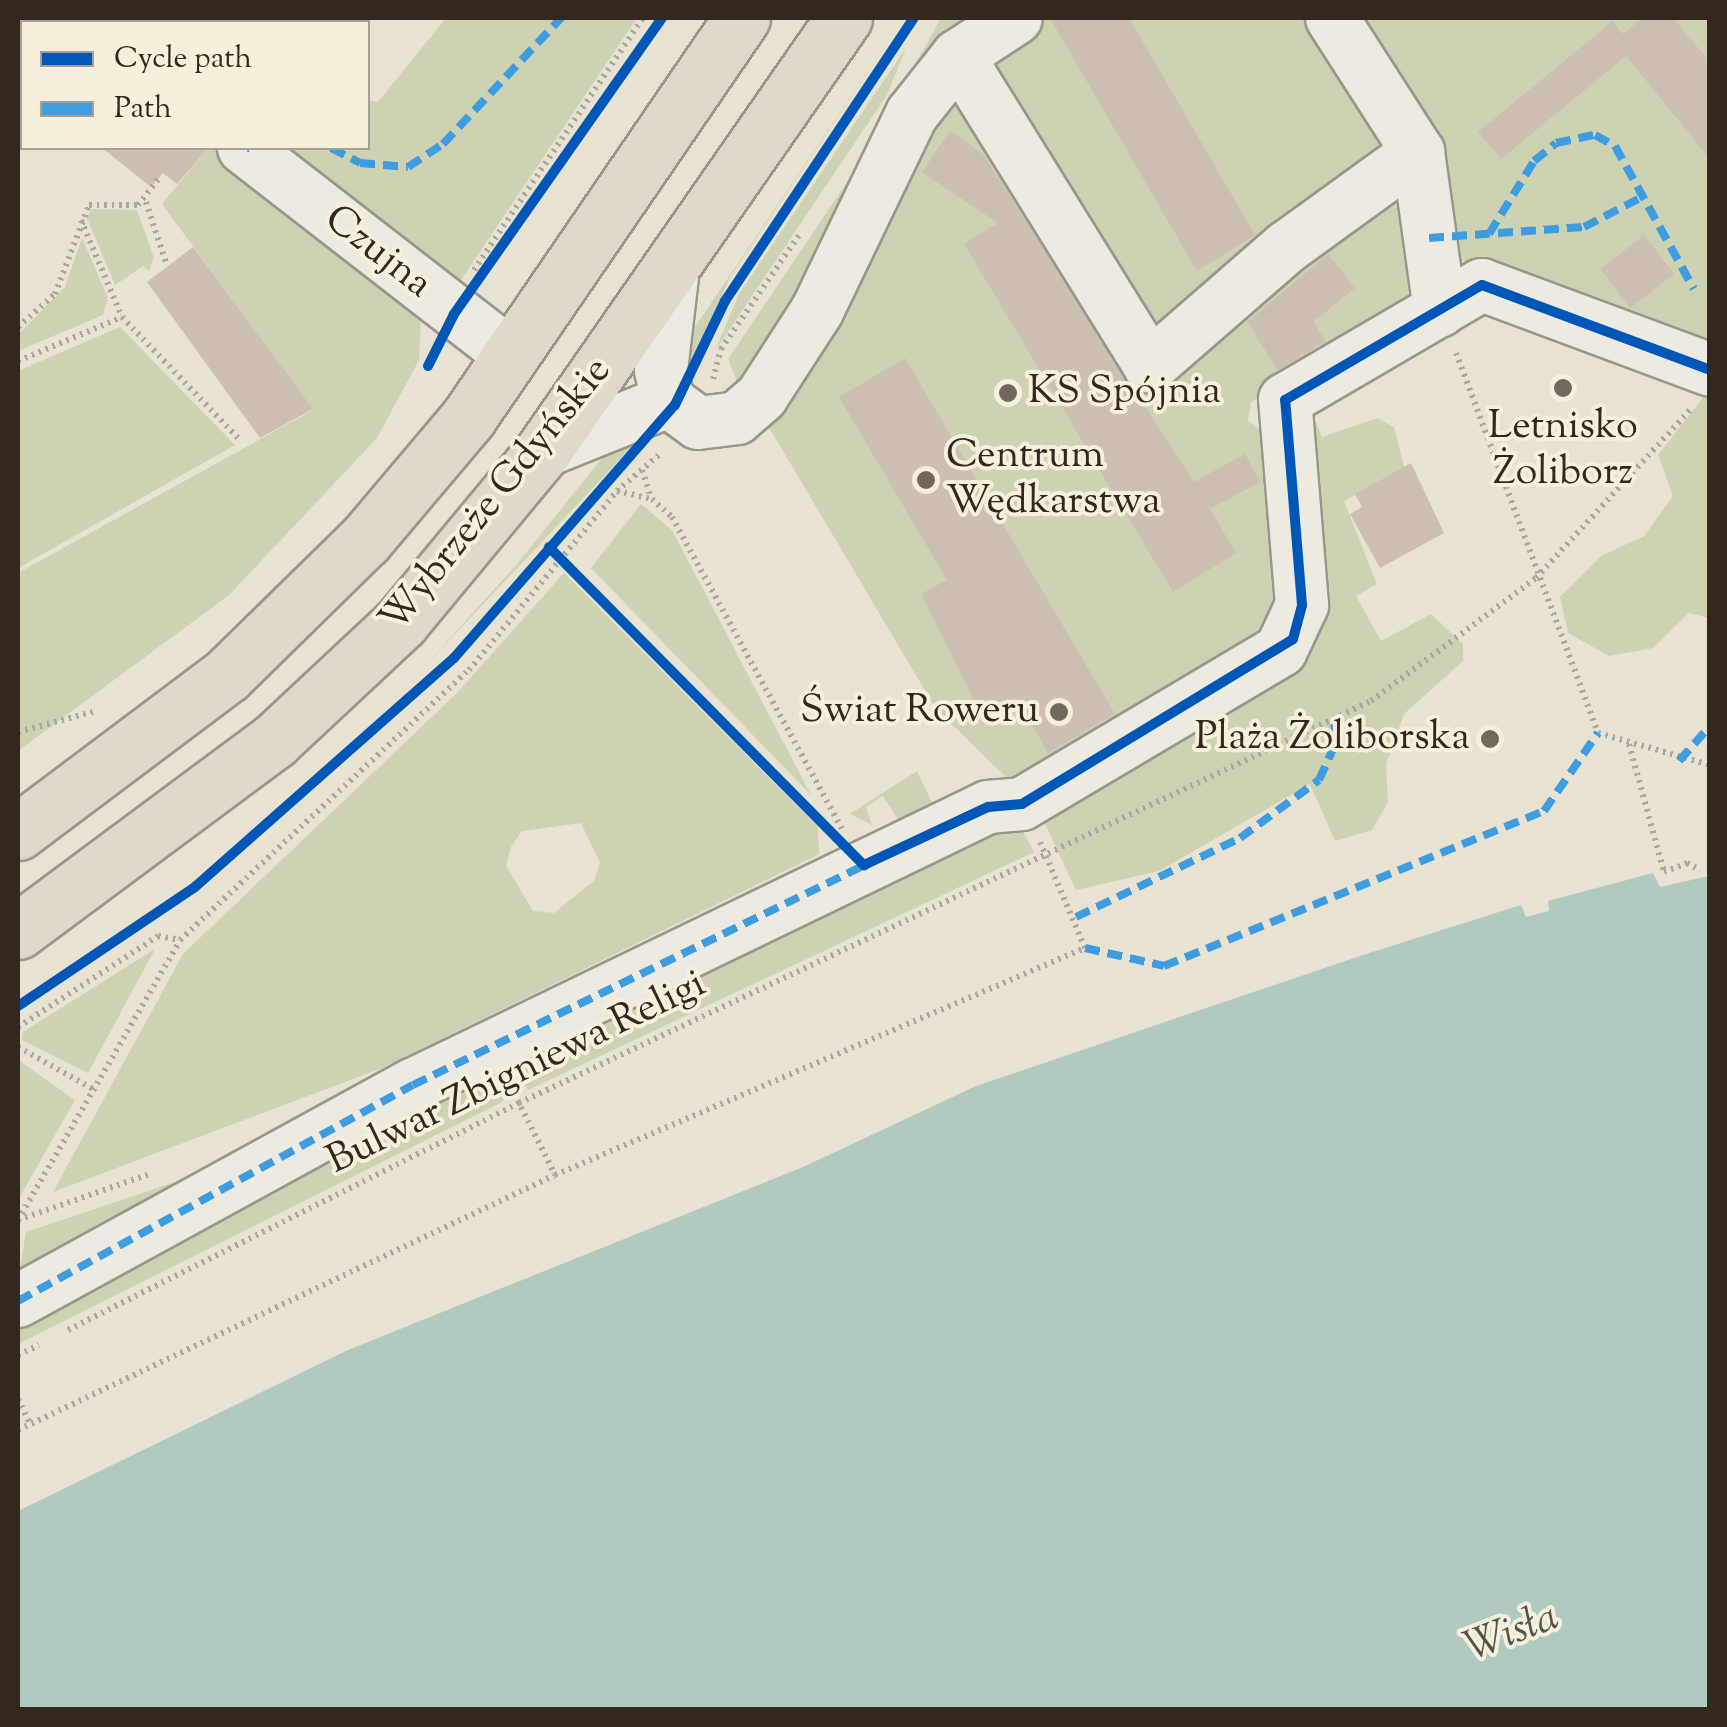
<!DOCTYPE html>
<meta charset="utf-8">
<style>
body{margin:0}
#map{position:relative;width:1727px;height:1727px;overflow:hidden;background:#e7e2d1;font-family:"Sorts Mill Goudy",serif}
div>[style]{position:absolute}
.green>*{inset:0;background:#cdd2b2}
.water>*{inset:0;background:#b1cac0}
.building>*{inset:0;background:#cebfb3}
.path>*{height:6px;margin-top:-3px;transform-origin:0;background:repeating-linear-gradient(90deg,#aba7a1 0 2.5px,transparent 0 7.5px)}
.roads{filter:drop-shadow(2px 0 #99968b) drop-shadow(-2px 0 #99968b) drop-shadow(0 2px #99968b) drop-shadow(0 -2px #99968b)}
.minor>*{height:52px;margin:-26px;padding:0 26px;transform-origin:26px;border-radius:26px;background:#eceae1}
.major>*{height:55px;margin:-27.5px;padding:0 27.5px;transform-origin:27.5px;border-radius:27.5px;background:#dfd9cc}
.quiet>*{height:8px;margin-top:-4px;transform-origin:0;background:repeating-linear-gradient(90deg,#3e9ce0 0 15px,transparent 0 23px)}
.cycleway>*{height:10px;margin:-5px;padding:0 5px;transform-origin:5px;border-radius:5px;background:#0057b8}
.dots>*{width:28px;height:28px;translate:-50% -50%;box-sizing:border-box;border:5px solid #f5efdc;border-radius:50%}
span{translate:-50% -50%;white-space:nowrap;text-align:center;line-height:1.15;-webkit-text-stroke:8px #f5efdc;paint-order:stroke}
.street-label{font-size:40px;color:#332820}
.poi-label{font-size:40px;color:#332820}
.left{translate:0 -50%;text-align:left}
.right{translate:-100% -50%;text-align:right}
.water-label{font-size:42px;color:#52554e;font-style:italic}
.frame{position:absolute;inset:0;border:20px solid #332820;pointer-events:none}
.legend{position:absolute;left:20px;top:20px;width:350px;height:130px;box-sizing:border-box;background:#f5efdc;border:2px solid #a79f91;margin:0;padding:12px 18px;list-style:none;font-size:30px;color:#332820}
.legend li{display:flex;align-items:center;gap:20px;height:50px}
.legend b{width:50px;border:2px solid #a79f91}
</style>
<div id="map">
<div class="green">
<i style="clip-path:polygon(446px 18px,637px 18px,461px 280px,446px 282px,274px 148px,368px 148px,368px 100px,378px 102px)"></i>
<i style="clip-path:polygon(904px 18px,730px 277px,683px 384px,682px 346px)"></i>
<i style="clip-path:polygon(941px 18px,1709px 18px,1709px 340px,1672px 339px,1453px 257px,1419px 302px,1251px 402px,1248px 421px,1268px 435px,1286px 622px,1056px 766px,1009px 780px,936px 709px,767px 424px,779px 415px,738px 384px,728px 359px,866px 154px)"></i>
<i style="clip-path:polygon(906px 48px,887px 95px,715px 351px,739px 294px)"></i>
<i style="clip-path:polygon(208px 148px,228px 148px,421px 314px,419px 360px,377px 438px,229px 595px,18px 751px,18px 573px,313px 410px,162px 204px)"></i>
<i style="clip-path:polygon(92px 209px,137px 210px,154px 258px,149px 271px,143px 266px,115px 285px,87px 218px)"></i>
<i style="clip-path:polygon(82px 238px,108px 298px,103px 315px,18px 351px,18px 335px,65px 287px)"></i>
<i style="clip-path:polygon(120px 327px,235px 445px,18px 568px,18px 371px)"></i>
<i style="clip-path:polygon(1709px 390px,1709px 618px,1689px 613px,1653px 648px,1609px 656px,1568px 633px,1560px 597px,1601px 556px,1644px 536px,1673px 496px,1658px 455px)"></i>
<i style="clip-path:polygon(1309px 405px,1322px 437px,1377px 418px,1394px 427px,1404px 467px,1344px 501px,1377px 584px,1356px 596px,1381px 641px,1431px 614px,1463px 644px,1463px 661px,1404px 714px,1386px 764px,1388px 802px,1372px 830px,1335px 841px,1310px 784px,1159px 871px,1076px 890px,1038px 809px,1289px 659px)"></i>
<i style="clip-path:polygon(618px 438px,640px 438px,424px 667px,517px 564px)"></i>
<i style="clip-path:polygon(641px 504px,672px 530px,811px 795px,591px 568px)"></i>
<i style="clip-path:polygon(evenodd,564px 573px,818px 827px,819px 854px,382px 1068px,53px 1192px,183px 954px,457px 693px,564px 573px,581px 823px,600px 863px,594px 881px,554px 913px,533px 911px,506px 866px,511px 847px,522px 831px,581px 823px)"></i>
<i style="clip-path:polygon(917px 771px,935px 809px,901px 824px,883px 796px,866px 807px,872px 825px,850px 814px)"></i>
<i style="clip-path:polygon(1017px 820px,1034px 852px,528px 1090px,515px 1065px)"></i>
<i style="clip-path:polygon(155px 949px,88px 1073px,22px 1040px,23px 1032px)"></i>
<i style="clip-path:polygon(18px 1060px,75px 1100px,18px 1200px)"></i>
<i style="clip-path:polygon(492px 1077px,504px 1101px,18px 1344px,18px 1322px)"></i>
<i style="clip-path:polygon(193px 1176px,18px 1282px,26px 1232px)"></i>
</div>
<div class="water">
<i style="clip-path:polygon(1653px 873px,1660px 887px,1709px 876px,1709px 1709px,18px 1709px,18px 1511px,348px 1350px,803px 1167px,976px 1086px,1363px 955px,1521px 905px,1526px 917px,1549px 911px,1548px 901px)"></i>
</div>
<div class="building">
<i style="clip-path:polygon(1050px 18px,1129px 18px,1255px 235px,1197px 271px)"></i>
<i style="clip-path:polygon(1643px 18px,1673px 18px,1710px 62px,1710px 159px,1626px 56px,1501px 159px,1478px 132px,1613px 21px,1623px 34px)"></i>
<i style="clip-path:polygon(950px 131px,983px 154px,1194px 482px,1245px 454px,1260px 482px,1210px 509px,1236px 553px,1173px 592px,964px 244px,998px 223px,922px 172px)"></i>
<i style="clip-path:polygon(102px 148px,208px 148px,177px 184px,163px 173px,151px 187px)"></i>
<i style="clip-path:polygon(1644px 235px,1674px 274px,1630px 308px,1600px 269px)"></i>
<i style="clip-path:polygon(193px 247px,313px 409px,260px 438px,147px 282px)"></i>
<i style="clip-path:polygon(1328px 254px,1355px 288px,1313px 322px,1326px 341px,1278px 370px,1247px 322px)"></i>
<i style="clip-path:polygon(905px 358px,1115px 714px,1048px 753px,1016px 697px,982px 717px,921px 594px,947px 580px,839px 397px)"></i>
<i style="clip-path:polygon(1411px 463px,1444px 533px,1380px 568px,1350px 514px,1362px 507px,1355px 494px)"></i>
</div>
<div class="path">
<i style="left:308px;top:18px;width:7px;rotate:34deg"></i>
<i style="left:146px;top:202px;width:67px;rotate:71.8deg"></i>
<i style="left:81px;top:220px;width:105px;rotate:67.1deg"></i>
<i style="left:122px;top:317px;width:169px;rotate:46.2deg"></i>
<i style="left:474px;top:270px;width:303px;rotate:-56.2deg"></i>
<i style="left:18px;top:327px;width:50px;rotate:-41.7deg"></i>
<i style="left:55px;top:294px;width:95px;rotate:-69.1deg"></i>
<i style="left:89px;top:205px;width:49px"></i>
<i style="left:138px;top:205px;width:33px;rotate:-52deg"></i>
<i style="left:1456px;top:353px;width:406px;rotate:69.5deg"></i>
<i style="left:1598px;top:733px;width:116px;rotate:15.9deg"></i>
<i style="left:18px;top:361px;width:113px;rotate:-22.9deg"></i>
<i style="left:713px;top:379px;width:31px;rotate:-75deg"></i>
<i style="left:721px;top:349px;width:142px;rotate:-55.6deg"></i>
<i style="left:642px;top:470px;width:29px;rotate:72deg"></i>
<i style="left:617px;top:491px;width:36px;rotate:13deg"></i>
<i style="left:652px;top:499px;width:27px;rotate:42deg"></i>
<i style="left:672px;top:517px;width:357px;rotate:61.4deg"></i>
<i style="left:18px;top:732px;width:81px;rotate:-15.1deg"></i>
<i style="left:1629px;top:744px;width:133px;rotate:74.7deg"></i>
<i style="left:1664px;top:872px;width:25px;rotate:-21deg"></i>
<i style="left:1687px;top:863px;width:15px;rotate:28deg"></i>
<i style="left:18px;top:1027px;width:167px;rotate:-33deg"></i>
<i style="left:158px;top:936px;width:22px;rotate:10deg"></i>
<i style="left:180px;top:940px;width:396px;rotate:-43.1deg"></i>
<i style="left:469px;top:670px;width:232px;rotate:-50.4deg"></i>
<i style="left:617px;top:491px;width:57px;rotate:-40.7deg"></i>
<i style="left:18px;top:1047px;width:88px;rotate:29.2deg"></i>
<i style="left:511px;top:1087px;width:98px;rotate:63.4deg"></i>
<i style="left:18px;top:1220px;width:139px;rotate:-19.3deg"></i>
<i style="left:18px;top:1220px;width:323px;rotate:-59.9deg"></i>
<i style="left:68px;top:1330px;width:505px;rotate:-26.72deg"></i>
<i style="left:519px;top:1103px;width:942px;rotate:-25.26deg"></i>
<i style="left:1371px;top:701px;width:206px;rotate:-36.7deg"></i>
<i style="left:1536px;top:578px;width:229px;rotate:-47.5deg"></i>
<i style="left:18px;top:1355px;width:23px;rotate:-25deg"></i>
<i style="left:18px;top:1399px;width:28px;rotate:64deg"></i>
<i style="left:18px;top:1430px;width:594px;rotate:-25.4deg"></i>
<i style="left:555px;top:1175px;width:577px;rotate:-23.19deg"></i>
<i style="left:1085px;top:948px;width:115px;rotate:-113deg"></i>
</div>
<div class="roads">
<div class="minor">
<i style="left:100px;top:18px;width:6px;rotate:45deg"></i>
<i style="left:1332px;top:18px;width:159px;rotate:57.3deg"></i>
<i style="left:1418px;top:152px;width:160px;rotate:82.1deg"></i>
<i style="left:958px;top:56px;width:365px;rotate:58.2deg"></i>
<i style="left:1150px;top:366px;width:181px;rotate:-41deg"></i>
<i style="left:1287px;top:247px;width:162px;rotate:-35.9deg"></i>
<i style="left:244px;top:148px;width:339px;rotate:37.8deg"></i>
<i style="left:673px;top:268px;width:103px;rotate:96.7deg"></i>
<i style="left:661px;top:370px;width:32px;rotate:77deg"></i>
<i style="left:668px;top:401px;width:37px;rotate:36deg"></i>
<i style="left:698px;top:423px;width:39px;rotate:-7deg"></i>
<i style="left:737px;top:418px;width:33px;rotate:-41deg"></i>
<i style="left:762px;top:396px;width:101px;rotate:-57.1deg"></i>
<i style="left:817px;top:311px;width:219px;rotate:-64.3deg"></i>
<i style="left:912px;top:114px;width:74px;rotate:-51.6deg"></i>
<i style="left:958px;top:56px;width:69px;rotate:-33.2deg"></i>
<i style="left:542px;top:452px;width:136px;rotate:-22deg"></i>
<i style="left:18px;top:1301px;width:450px;rotate:-28.7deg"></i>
<i style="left:413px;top:1085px;width:639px;rotate:-25.8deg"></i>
<i style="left:988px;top:807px;width:34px;rotate:-5deg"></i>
<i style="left:1022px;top:804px;width:301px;rotate:-30.7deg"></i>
<i style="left:1281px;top:650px;width:50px;rotate:-65deg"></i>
<i style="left:1302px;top:605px;width:206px;rotate:-94.7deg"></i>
<i style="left:1285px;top:400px;width:228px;rotate:-30.3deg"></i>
<i style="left:1482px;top:285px;width:243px;rotate:20.4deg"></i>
</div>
<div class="major">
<i style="left:18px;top:832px;width:261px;rotate:-36.9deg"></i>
<i style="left:227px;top:675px;width:193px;rotate:-44.4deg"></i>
<i style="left:365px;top:540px;width:160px;rotate:-49.8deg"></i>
<i style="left:468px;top:418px;width:485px;rotate:-55.6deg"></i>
<i style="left:18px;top:931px;width:319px;rotate:-36.6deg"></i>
<i style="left:274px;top:741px;width:174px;rotate:-43.1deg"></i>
<i style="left:401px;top:622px;width:221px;rotate:-50.3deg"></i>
<i style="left:542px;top:452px;width:529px;rotate:-55.17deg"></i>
</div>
</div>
<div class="quiet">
<i style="left:331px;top:148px;width:33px;rotate:27deg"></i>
<i style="left:360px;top:163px;width:48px;rotate:4.8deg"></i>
<i style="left:408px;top:167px;width:42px;rotate:-33.3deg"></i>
<i style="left:443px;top:144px;width:173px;rotate:-46.9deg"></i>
<i style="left:246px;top:149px;width:2px;rotate:-27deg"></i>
<i style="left:1489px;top:234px;width:86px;rotate:-58.3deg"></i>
<i style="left:1534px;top:161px;width:28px;rotate:-39deg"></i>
<i style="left:1556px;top:143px;width:40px;rotate:-12deg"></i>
<i style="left:1595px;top:135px;width:23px;rotate:29deg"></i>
<i style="left:1615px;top:146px;width:163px;rotate:61.1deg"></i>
<i style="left:1429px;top:238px;width:155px;rotate:-4.1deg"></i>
<i style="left:1584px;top:227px;width:68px;rotate:-27.3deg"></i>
<i style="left:1679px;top:761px;width:47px;rotate:-48.5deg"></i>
<i style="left:1076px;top:917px;width:182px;rotate:-25.7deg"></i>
<i style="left:1240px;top:838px;width:98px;rotate:-36.3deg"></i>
<i style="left:1319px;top:780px;width:46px;rotate:-65.7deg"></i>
<i style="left:1338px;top:738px;width:17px;rotate:-107deg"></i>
<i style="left:1085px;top:948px;width:81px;rotate:12.8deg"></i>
<i style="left:1164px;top:966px;width:410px;rotate:-22.2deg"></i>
<i style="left:1544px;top:811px;width:95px;rotate:-55.3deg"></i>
<i style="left:18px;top:1301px;width:450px;rotate:-28.7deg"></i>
<i style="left:413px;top:1085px;width:509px;rotate:-25.96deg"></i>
</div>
<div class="cycleway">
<i style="left:428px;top:366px;width:58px;rotate:-63.4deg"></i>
<i style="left:454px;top:314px;width:362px;rotate:-54.9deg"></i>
<i style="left:549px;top:547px;width:448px;rotate:45.3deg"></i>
<i style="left:864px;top:865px;width:137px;rotate:-25.1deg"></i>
<i style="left:988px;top:807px;width:34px;rotate:-5deg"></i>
<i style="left:1022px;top:804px;width:317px;rotate:-31.3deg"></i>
<i style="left:1293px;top:639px;width:35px;rotate:-75deg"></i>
<i style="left:1302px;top:605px;width:206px;rotate:-94.7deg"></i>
<i style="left:1285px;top:400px;width:228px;rotate:-30.3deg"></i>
<i style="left:1482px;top:285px;width:243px;rotate:20.4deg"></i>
<i style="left:18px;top:1006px;width:213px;rotate:-33.9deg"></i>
<i style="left:195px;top:887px;width:346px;rotate:-41.5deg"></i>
<i style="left:454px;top:658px;width:336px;rotate:-48.9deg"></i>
<i style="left:675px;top:405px;width:115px;rotate:-64.3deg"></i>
<i style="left:725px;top:301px;width:340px;rotate:-56.3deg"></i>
</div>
<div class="dots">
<i style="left:1563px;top:388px;background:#72695e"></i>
<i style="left:1008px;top:393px;background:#72695e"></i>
<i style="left:926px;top:480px;background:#72695e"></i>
<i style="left:1059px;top:712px;background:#72695e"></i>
<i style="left:1490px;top:739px;background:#72695e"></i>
</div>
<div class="street-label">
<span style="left:377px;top:253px;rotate:38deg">Czujna</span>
<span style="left:497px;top:496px;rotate:-51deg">Wybrzeże Gdyńskie</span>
<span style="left:517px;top:1074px;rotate:-26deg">Bulwar Zbigniewa Religi</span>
</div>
<div class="poi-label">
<span class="left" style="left:1028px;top:393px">KS Spójnia</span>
<span style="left:1563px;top:451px">Letnisko<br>Żoliborz</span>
<span class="left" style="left:946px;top:480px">Centrum<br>Wędkarstwa</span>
<span class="right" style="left:1039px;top:712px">Świat Roweru</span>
<span class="right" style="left:1470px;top:739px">Plaża Żoliborska</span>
</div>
<div class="water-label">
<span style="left:1512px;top:1634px;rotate:-21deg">Wisła</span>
</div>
<div class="frame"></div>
<ul class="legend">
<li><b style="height:12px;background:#0057b8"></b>Cycle path</li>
<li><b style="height:12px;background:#3e9ce0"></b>Path</li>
</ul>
</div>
